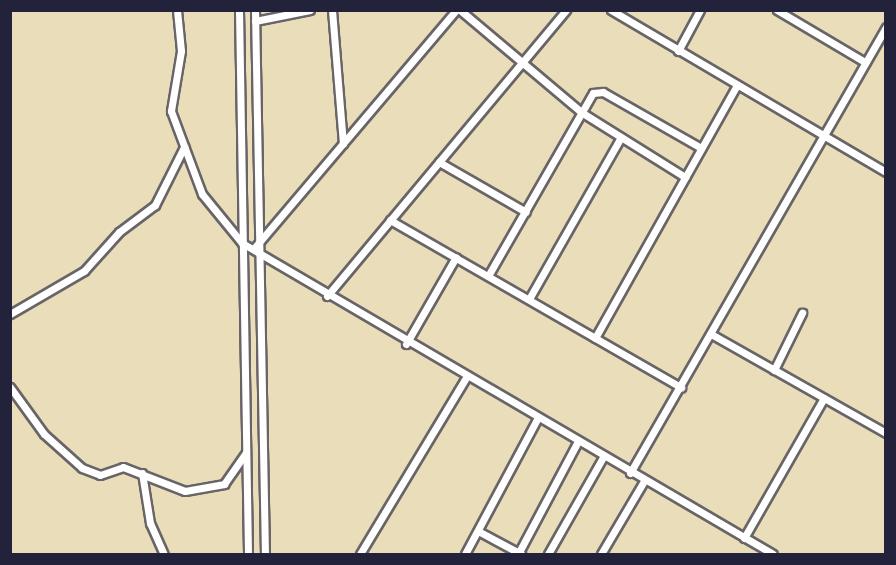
<!DOCTYPE html>
<style>
body{margin:0}
#map{position:relative;width:896px;height:565px;overflow:hidden;background:#e9deb9;font-family:Mali,sans-serif}
div>[style]{position:absolute}
.roads{filter:drop-shadow(2px 0 #686467) drop-shadow(-2px 0 #686467) drop-shadow(0 2px #686467) drop-shadow(0 -2px #686467)}
.street>*{height:7px;margin:-3.5px;padding:0 3.5px;transform-origin:3.5px;border-radius:3.5px;background:#fff}
span{translate:-50% -50%;white-space:nowrap;text-align:center;line-height:1.15;-webkit-text-stroke:5px #fcf5e5;paint-order:stroke}
.frame{position:absolute;inset:0;border:12px solid #22223b;pointer-events:none}
</style>
<div id="map">
<div class="roads">
<div class="street">
<i style="left:177px;top:10px;width:41px;rotate:84.4deg"></i>
<i style="left:181px;top:51px;width:61px;rotate:99.5deg"></i>
<i style="left:171px;top:111px;width:89px;rotate:69.5deg"></i>
<i style="left:202px;top:194px;width:63px;rotate:50.8deg"></i>
<i style="left:242px;top:243px;width:615px;rotate:30.36deg"></i>
<i style="left:239px;top:10px;width:544px;rotate:89.05deg"></i>
<i style="left:255px;top:10px;width:544px;rotate:88.95deg"></i>
<i style="left:332px;top:10px;width:134px;rotate:85.3deg"></i>
<i style="left:460px;top:10px;width:158px;rotate:40.1deg"></i>
<i style="left:581px;top:112px;width:123px;rotate:32deg"></i>
<i style="left:611px;top:10px;width:319px;rotate:30.5deg"></i>
<i style="left:777px;top:10px;width:102px;rotate:30.6deg"></i>
<i style="left:255px;top:21px;width:56px;rotate:-11.3deg"></i>
<i style="left:678px;top:51px;width:47px;rotate:-61.8deg"></i>
<i style="left:439px;top:162px;width:100px;rotate:29.9deg"></i>
<i style="left:390px;top:220px;width:336px;rotate:29.9deg"></i>
<i style="left:255px;top:247px;width:311px;rotate:-49.7deg"></i>
<i style="left:488px;top:276px;width:211px;rotate:-60.2deg"></i>
<i style="left:593px;top:93px;width:10px;rotate:-6deg"></i>
<i style="left:603px;top:92px;width:113px;rotate:29.7deg"></i>
<i style="left:327px;top:296px;width:373px;rotate:-50.1deg"></i>
<i style="left:529px;top:299px;width:186px;rotate:-60.4deg"></i>
<i style="left:10px;top:314px;width:86px;rotate:-30.2deg"></i>
<i style="left:84px;top:271px;width:52px;rotate:-48.1deg"></i>
<i style="left:119px;top:232px;width:45px;rotate:-36.9deg"></i>
<i style="left:155px;top:205px;width:65px;rotate:-63.4deg"></i>
<i style="left:711px;top:334px;width:201px;rotate:29.5deg"></i>
<i style="left:595px;top:338px;width:290px;rotate:-60.7deg"></i>
<i style="left:406px;top:344px;width:100px;rotate:-60.1deg"></i>
<i style="left:774px;top:370px;width:64px;rotate:-63.8deg"></i>
<i style="left:10px;top:387px;width:58px;rotate:54.1deg"></i>
<i style="left:44px;top:434px;width:51px;rotate:41.8deg"></i>
<i style="left:82px;top:468px;width:19px;rotate:21deg"></i>
<i style="left:100px;top:475px;width:24px;rotate:-19deg"></i>
<i style="left:123px;top:467px;width:66px;rotate:21.2deg"></i>
<i style="left:185px;top:491px;width:40px;rotate:-10deg"></i>
<i style="left:224px;top:484px;width:38px;rotate:-55deg"></i>
<i style="left:142px;top:473px;width:51px;rotate:80.9deg"></i>
<i style="left:150px;top:523px;width:34px;rotate:66deg"></i>
<i style="left:630px;top:473px;width:514px;rotate:-60.14deg"></i>
<i style="left:478px;top:531px;width:49px;rotate:28.1deg"></i>
<i style="left:744px;top:538px;width:161px;rotate:-60.3deg"></i>
<i style="left:360px;top:554px;width:204px;rotate:-59deg"></i>
<i style="left:465px;top:554px;width:153px;rotate:-61.9deg"></i>
<i style="left:518px;top:554px;width:126px;rotate:-62deg"></i>
<i style="left:548px;top:554px;width:112px;rotate:-60.4deg"></i>
<i style="left:601px;top:554px;width:85px;rotate:-59.5deg"></i>
</div>
</div>
<div class="frame"></div>
</div>
